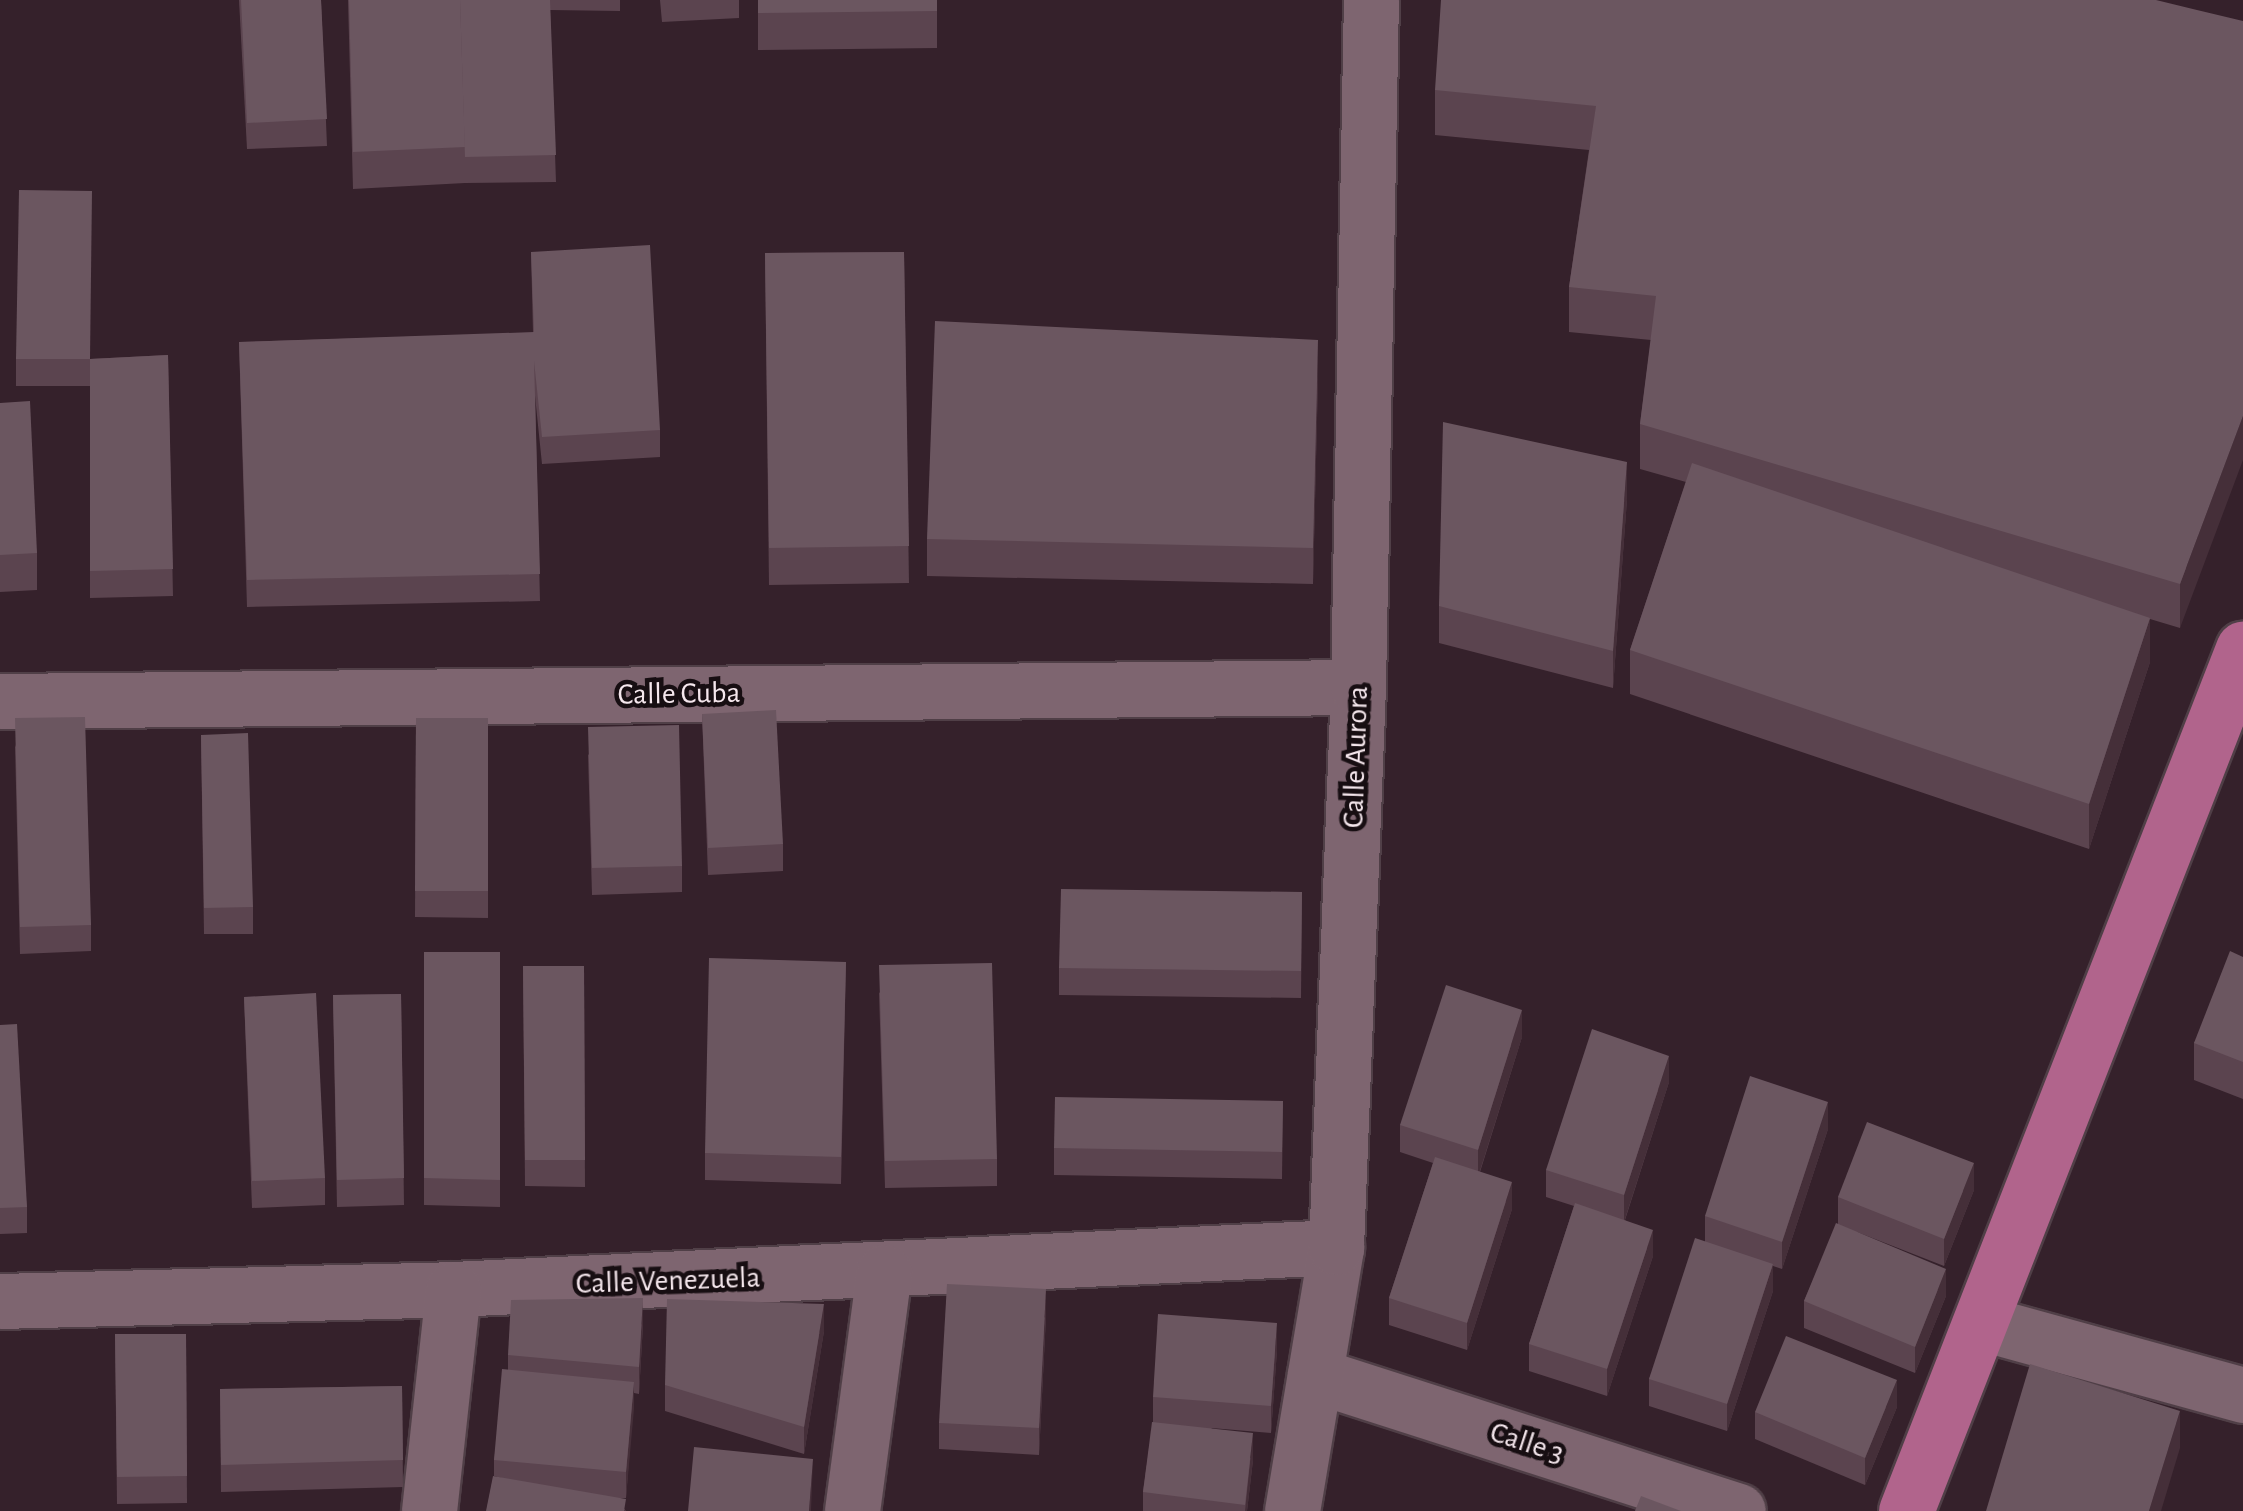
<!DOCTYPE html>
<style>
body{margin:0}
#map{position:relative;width:2243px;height:1511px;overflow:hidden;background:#35212b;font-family:"Alegreya Sans",sans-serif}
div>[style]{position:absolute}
.roads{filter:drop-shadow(2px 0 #503f47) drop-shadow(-2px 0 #503f47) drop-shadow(0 2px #503f47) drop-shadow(0 -2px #503f47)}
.minor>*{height:55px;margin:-27.5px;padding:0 27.5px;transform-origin:27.5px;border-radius:27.5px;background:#7e6570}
.major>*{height:55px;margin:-27.5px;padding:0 27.5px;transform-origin:27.5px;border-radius:27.5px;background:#b1648c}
.wall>*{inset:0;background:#5b444f}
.shaded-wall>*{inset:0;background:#452f39}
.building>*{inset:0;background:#6b5660}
span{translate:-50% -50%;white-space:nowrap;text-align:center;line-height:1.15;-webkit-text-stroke:9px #170e12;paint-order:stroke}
.street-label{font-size:30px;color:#f5e7ed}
</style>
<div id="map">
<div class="roads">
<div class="minor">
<i style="left:0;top:701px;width:1358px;rotate:-0.59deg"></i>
<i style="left:0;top:1301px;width:453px;rotate:-1.5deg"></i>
<i style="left:453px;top:1289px;width:884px;rotate:-2.72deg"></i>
<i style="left:1982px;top:1323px;width:271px;rotate:15.4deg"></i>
<i style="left:1315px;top:1375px;width:444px;rotate:17.8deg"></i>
<i style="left:429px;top:1511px;width:223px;rotate:-83.8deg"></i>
<i style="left:852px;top:1511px;width:241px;rotate:-82.4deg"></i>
<i style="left:1292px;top:1511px;width:268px;rotate:-80.5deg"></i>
<i style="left:1336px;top:1247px;width:560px;rotate:-87.75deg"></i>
<i style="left:1358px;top:687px;width:687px;rotate:-88.92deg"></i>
</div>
<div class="major">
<i style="left:1906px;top:1511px;width:926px;rotate:-68.65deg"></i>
</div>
</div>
<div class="wall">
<i style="clip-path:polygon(239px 0,321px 0,327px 146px,247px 149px)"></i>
<i style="clip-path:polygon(348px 0,620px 0,620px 11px,550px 10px,556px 182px,465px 183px,353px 189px)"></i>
<i style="clip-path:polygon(660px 0,739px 0,739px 18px,662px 22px)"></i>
<i style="clip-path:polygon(758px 0,937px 0,937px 48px,758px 50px)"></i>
<i style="clip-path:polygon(2243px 21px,2180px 628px,2150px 619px,2150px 662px,2089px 849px,1630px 694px,1630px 650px,1686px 482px,1640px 469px,1640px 424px,1651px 340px,1569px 332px,1569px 287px,1589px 150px,1435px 135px,1435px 90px)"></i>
<i style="clip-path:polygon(531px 252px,660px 430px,660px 457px,542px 464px,535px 396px,540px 601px,247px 607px,239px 342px,533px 333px)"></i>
<i style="clip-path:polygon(904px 252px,909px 583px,769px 585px,765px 253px)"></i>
<i style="clip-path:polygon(168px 355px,173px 596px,90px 598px,90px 386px,16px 386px,16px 359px,90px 359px)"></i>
<i style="clip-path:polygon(1318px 377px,1313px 584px,927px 576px,927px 539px)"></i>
<i style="clip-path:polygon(0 403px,37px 553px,37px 590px,0 592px)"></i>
<i style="clip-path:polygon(1627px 499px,1613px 688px,1439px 643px,1439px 606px)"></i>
<i style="clip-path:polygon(702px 714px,783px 844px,783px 871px,708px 875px)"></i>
<i style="clip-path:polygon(416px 718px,488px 718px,488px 918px,415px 917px)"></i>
<i style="clip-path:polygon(201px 735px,253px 907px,253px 934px,204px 934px)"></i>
<i style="clip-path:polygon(15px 745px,91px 925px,91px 951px,20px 954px)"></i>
<i style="clip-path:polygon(588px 754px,682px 866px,682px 892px,592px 895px)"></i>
<i style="clip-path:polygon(1302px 892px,1301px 998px,1059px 995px,1059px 968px)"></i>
<i style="clip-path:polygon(424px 952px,500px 952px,500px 1207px,424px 1205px)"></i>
<i style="clip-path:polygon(2243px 957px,2243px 1099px,2194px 1080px,2194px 1043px)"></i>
<i style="clip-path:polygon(846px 962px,841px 1184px,705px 1180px,705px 1153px)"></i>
<i style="clip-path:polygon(523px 966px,584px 966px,585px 1187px,525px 1186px)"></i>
<i style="clip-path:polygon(879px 992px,997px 1159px,997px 1186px,885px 1188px)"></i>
<i style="clip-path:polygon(401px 994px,404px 1205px,337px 1207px,333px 995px)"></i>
<i style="clip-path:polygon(244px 997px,325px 1178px,325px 1205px,252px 1208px)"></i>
<i style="clip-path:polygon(0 1025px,27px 1207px,27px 1233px,0 1234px)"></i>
<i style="clip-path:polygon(1522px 1037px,1480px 1172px,1512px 1209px,1467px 1350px,1389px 1325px,1389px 1298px,1433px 1163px,1400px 1152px,1400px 1125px)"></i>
<i style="clip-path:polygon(1669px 1082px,1625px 1220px,1653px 1256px,1607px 1396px,1529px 1371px,1529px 1344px,1574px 1206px,1546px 1197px,1546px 1170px)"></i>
<i style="clip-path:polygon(1283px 1101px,1282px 1179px,1054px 1175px,1054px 1148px)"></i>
<i style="clip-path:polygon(1828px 1129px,1782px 1269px,1773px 1266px,1773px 1291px,1727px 1431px,1649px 1406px,1649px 1379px,1705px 1242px,1705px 1216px)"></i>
<i style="clip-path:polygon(1974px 1190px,1944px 1266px,1857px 1232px,1946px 1296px,1915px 1373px,1804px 1328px,1804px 1301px,1838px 1224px,1838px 1197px)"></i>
<i style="clip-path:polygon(1046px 1316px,1039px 1455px,939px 1449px,939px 1423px)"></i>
<i style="clip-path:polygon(643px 1324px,639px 1394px,634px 1393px,626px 1498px,616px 1498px,626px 1511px,494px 1476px,494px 1460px,508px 1370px,508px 1355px)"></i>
<i style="clip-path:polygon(824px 1331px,804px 1454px,665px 1411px,665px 1385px)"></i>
<i style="clip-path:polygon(115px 1334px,186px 1334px,187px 1503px,117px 1504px)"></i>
<i style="clip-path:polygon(1277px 1350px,1271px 1433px,1211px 1428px,1253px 1460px,1247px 1511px,1143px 1511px,1143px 1492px,1153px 1422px,1153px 1397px)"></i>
<i style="clip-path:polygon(402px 1386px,403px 1487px,221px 1492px,220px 1389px)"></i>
<i style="clip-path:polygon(1897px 1407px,1865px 1485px,1755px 1439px,1755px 1412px)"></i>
</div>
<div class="shaded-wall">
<i style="clip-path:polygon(1318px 340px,1318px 377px,1313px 584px,1313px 548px)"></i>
<i style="clip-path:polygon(2243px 416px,2243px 460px,2180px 628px,2180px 584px)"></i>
<i style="clip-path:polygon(1627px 462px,1627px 499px,1613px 688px,1613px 651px)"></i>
<i style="clip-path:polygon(2150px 618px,2150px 662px,2089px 849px,2089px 804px)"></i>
<i style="clip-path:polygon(1522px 1010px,1522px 1037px,1478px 1177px,1478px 1150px)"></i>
<i style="clip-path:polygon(1669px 1056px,1669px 1082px,1624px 1222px,1624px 1195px)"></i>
<i style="clip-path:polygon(1828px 1102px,1828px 1129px,1782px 1269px,1782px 1242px)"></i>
<i style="clip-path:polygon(1974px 1163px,1974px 1190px,1944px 1266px,1944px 1239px)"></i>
<i style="clip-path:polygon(1512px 1182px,1512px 1209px,1467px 1350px,1467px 1323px)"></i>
<i style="clip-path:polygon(1653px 1230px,1653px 1256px,1607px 1396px,1607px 1369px)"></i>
<i style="clip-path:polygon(1773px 1264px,1773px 1291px,1727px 1431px,1727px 1404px)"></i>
<i style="clip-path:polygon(1946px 1269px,1946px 1296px,1915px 1373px,1915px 1347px)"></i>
<i style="clip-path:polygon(1046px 1289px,1046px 1316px,1039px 1455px,1039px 1428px)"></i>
<i style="clip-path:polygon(643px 1298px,643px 1324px,639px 1394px,639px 1367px)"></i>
<i style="clip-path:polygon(824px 1304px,824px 1331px,804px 1454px,804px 1427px)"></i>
<i style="clip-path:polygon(1277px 1323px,1277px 1350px,1271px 1433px,1271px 1406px)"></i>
<i style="clip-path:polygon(1897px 1380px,1897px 1407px,1865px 1485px,1865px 1458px)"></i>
<i style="clip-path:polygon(634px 1382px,634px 1409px,626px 1498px,626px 1472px)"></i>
<i style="clip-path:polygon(2180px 1411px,2180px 1448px,2161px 1511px,2149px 1511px)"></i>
<i style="clip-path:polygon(1253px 1433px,1253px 1460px,1247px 1511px,1245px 1511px)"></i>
<i style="clip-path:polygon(813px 1459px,811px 1511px,809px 1511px)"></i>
</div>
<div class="building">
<i style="clip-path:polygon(241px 0,321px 0,327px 119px,247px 123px)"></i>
<i style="clip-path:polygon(349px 0,460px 0,465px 147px,353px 152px)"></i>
<i style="clip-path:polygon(460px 0,550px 0,556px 155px,465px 157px)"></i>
<i style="clip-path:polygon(758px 0,937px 0,937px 11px,758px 13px)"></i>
<i style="clip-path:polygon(1441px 0,2156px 0,2243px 21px,2243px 416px,2180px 584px,1640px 424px,1656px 296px,1569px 287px,1596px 106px,1435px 90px)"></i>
<i style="clip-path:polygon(19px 190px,92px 191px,90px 359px,16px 359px)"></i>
<i style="clip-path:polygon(650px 245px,660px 430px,542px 437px,534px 361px,540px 574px,247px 580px,239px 342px,534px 332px,531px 252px)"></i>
<i style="clip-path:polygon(904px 252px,909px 546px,769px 548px,765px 253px)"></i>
<i style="clip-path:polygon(935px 321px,1318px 340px,1313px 548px,927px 539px)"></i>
<i style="clip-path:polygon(168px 355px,173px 569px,90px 571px,90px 359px)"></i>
<i style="clip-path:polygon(30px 401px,37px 553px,0 555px,0 403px)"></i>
<i style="clip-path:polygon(1443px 422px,1627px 462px,1613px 651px,1439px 606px)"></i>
<i style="clip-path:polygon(1692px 463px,2150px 618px,2089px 804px,1630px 650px)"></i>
<i style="clip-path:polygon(776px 710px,783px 844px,708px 848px,702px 714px)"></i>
<i style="clip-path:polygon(85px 717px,91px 925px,20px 927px,15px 718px)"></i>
<i style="clip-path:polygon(416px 718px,488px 718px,488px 891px,415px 891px)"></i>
<i style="clip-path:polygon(679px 725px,682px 866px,592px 868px,588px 727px)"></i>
<i style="clip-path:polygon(248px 733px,253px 907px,204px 908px,201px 735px)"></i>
<i style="clip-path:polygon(1061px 889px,1302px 892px,1301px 971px,1059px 968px)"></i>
<i style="clip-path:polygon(2230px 951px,2243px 957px,2243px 1062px,2194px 1043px)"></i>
<i style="clip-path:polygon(424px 952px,500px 952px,500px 1180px,424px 1178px)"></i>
<i style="clip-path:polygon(709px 958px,846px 962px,841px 1157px,705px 1153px)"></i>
<i style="clip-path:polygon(992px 963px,997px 1159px,885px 1161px,879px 965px)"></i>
<i style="clip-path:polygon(523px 966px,584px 966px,585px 1160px,525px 1160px)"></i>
<i style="clip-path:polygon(1446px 985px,1522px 1010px,1478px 1150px,1400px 1125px)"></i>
<i style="clip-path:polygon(316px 993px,325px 1178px,252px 1181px,244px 997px)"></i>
<i style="clip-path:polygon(401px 994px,404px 1178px,337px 1180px,333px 995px)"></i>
<i style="clip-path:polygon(17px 1024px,27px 1207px,0 1208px,0 1025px)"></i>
<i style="clip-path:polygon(1592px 1029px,1669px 1056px,1624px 1195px,1546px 1170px)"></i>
<i style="clip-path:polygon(1750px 1076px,1828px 1102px,1782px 1242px,1705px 1216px)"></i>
<i style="clip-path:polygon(1055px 1097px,1283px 1101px,1282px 1152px,1054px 1148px)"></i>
<i style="clip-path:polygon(1867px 1122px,1974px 1163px,1944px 1239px,1838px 1197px)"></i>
<i style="clip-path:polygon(1435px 1157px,1512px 1182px,1467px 1323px,1389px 1298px)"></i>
<i style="clip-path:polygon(1575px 1203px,1653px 1230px,1607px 1369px,1529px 1344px)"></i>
<i style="clip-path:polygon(1836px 1223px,1946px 1269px,1915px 1347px,1804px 1301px)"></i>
<i style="clip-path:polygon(1695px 1238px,1773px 1264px,1727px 1404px,1649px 1379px)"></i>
<i style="clip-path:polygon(947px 1284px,1046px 1289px,1039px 1428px,939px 1423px)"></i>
<i style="clip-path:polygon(643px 1298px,639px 1367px,508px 1355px,511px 1300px)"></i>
<i style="clip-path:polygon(667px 1299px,824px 1304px,804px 1427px,665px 1385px)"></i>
<i style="clip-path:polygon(1158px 1314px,1277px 1323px,1271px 1406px,1153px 1397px)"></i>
<i style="clip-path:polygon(115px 1334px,186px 1334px,187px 1476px,117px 1477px)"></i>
<i style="clip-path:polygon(1786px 1336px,1897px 1380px,1865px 1458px,1755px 1412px)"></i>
<i style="clip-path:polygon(2030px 1364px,2180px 1411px,2149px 1511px,1986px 1511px)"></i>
<i style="clip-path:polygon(502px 1369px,634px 1382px,626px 1472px,494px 1460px)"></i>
<i style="clip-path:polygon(402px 1386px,403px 1460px,221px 1465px,220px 1389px)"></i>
<i style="clip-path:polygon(1152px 1422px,1253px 1433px,1245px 1505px,1143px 1492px)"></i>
<i style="clip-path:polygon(694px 1447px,813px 1459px,809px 1511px,688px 1511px)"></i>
<i style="clip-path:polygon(493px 1476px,626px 1499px,624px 1511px,486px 1511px)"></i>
<i style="clip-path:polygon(1641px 1496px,1681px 1511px,1635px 1511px)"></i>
</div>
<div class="street-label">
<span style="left:679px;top:694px;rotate:-1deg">Calle Cuba</span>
<span style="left:1356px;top:757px;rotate:-88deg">Calle Aurora</span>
<span style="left:668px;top:1281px;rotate:-2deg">Calle Venezuela</span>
<span style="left:1527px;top:1443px;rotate:18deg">Calle 3</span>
</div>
</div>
